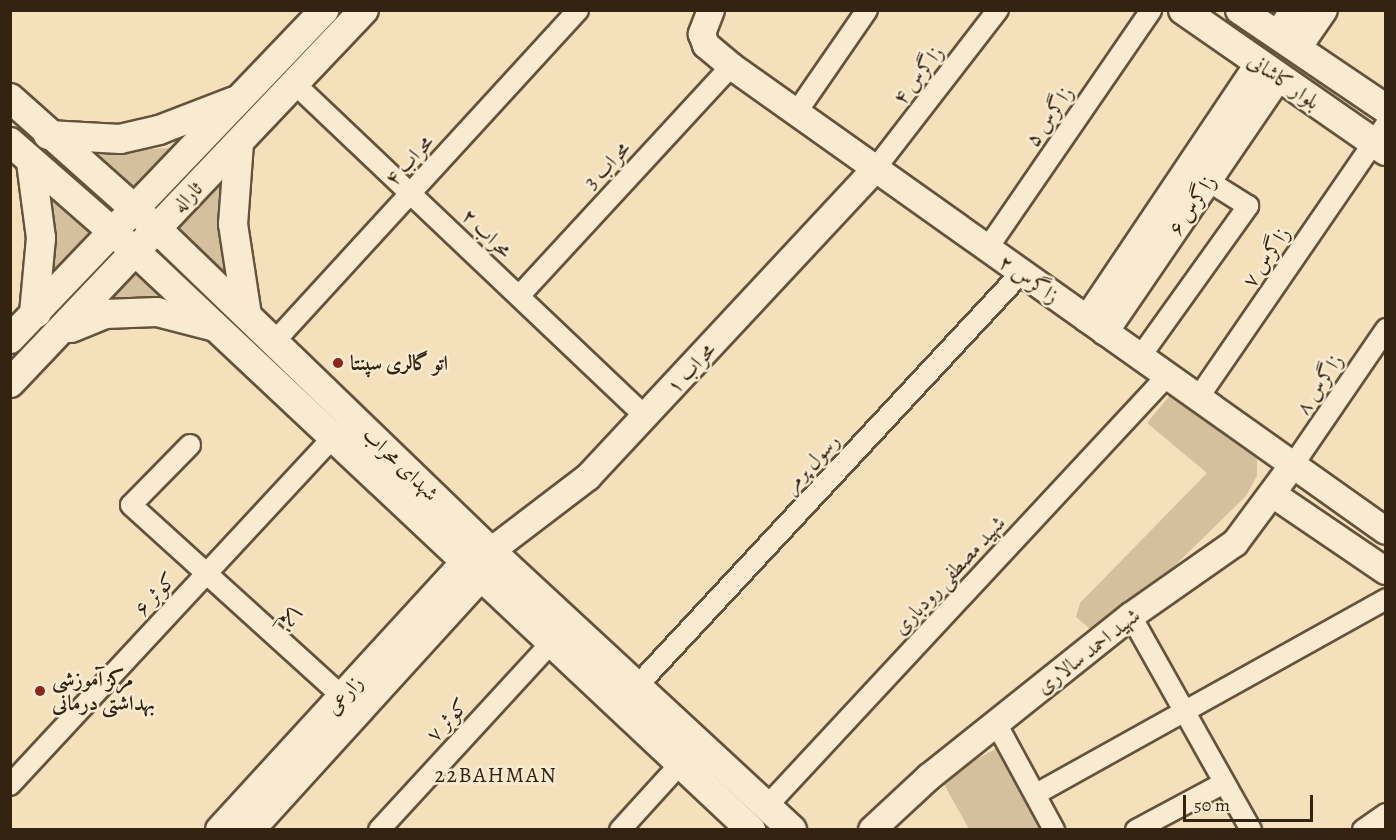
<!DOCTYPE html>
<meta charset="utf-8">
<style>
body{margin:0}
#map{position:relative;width:1396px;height:840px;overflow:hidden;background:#f4e0ba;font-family:Alegreya,Amiri,serif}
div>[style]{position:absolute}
.green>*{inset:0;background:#d4c09d}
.roads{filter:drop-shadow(2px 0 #65523c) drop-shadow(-2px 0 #65523c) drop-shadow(0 2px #65523c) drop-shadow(0 -2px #65523c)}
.minor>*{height:20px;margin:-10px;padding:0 10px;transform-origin:10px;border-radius:10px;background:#f8ebd2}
.tertiary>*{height:26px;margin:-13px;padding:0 13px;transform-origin:13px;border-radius:13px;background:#f8ebd2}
.secondary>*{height:28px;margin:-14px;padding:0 14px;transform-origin:14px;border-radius:14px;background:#f8ebd2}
.dots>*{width:16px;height:16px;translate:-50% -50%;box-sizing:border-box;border:3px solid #f8ebd2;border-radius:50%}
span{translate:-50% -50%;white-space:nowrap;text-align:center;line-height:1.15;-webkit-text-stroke:5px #f8ebd2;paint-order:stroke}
.street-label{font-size:21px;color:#352312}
.poi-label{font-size:21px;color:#352312;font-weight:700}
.left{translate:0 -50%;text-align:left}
.neighbourhood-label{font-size:22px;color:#352312;letter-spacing:1.5px}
.frame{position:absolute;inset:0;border:12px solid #352312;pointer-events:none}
.scale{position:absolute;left:1183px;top:795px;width:130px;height:27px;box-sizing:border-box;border:3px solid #352312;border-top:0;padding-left:8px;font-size:18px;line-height:21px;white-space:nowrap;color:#352312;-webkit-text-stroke:4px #f8ebd2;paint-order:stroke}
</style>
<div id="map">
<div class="green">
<i style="clip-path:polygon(170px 148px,134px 188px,96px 152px)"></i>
<i style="clip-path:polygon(227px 176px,229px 277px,178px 225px)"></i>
<i style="clip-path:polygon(40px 181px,95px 229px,49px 282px)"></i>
<i style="clip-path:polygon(136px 267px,173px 303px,100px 307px)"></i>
<i style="clip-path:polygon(1174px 390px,1257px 452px,1257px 476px,1246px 496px,1115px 624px,1103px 632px,1090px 629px,1076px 617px,1080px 603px,1207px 473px,1147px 423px)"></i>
<i style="clip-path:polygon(997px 748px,1042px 829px,969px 829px,941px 779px)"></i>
</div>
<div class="roads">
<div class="minor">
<i style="left:295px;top:84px;width:484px;rotate:43.5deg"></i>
<i style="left:796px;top:113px;width:125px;rotate:-55.4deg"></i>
<i style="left:875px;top:169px;width:201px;rotate:-52.3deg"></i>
<i style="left:987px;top:249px;width:290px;rotate:-55.5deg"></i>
<i style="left:519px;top:296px;width:313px;rotate:-47.3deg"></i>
<i style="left:274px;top:342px;width:450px;rotate:-47.5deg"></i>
<i style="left:1140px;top:357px;width:186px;rotate:-54.4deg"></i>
<i style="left:1248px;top:206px;width:47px;rotate:-148deg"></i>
<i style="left:1198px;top:398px;width:332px;rotate:-55.5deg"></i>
<i style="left:190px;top:445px;width:84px;rotate:134.5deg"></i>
<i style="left:131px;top:505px;width:285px;rotate:42.2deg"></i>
<i style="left:1293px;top:465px;width:165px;rotate:-55.6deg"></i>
<i style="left:1131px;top:616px;width:245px;rotate:60.7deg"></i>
<i style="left:637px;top:686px;width:564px;rotate:-47.08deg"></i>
<i style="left:996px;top:723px;width:122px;rotate:61.5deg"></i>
<i style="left:10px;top:785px;width:476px;rotate:-47.1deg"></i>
<i style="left:1036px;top:794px;width:401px;rotate:-29.1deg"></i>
<i style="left:767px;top:806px;width:587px;rotate:-47.07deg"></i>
<i style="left:379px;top:830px;width:254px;rotate:-47.4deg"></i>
<i style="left:620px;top:830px;width:89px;rotate:-47.7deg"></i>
<i style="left:1136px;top:830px;width:100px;rotate:-28.1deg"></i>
<i style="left:1363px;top:830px;width:28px;rotate:-35deg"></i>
</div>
<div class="tertiary">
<i style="left:711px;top:10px;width:26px;rotate:111deg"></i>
<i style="left:702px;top:34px;width:12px;rotate:70deg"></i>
<i style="left:706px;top:45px;width:33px;rotate:40deg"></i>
<i style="left:731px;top:66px;width:803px;rotate:35.37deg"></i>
<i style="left:1277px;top:35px;width:30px;rotate:-56deg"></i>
<i style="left:1297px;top:49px;width:47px;rotate:-55.3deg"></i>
<i style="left:1087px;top:319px;width:308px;rotate:-56.1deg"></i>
<i style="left:1105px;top:332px;width:309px;rotate:-55.7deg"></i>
<i style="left:1274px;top:495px;width:135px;rotate:34.2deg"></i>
<i style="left:491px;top:551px;width:122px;rotate:-37.3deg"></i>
<i style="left:588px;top:477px;width:421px;rotate:-47deg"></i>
<i style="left:872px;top:830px;width:78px;rotate:-42.9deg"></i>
<i style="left:929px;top:777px;width:258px;rotate:-38.6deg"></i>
<i style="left:1131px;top:616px;width:127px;rotate:-35.1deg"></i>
<i style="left:1235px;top:543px;width:97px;rotate:-53.4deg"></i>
</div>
<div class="secondary">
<i style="left:1183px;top:10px;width:247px;rotate:34.8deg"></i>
<i style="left:1240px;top:10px;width:176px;rotate:34.1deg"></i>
<i style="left:10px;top:98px;width:197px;rotate:41.7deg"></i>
<i style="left:157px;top:229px;width:464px;rotate:44deg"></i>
<i style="left:491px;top:551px;width:410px;rotate:42.8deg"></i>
<i style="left:48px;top:135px;width:72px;rotate:3.2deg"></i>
<i style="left:120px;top:139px;width:40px;rotate:-13deg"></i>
<i style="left:159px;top:130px;width:80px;rotate:-21.1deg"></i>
<i style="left:10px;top:142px;width:169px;rotate:41.2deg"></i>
<i style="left:137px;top:253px;width:843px;rotate:43.22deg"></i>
<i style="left:239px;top:143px;width:81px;rotate:94.2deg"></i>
<i style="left:233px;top:224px;width:92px;rotate:81.3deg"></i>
<i style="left:31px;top:162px;width:77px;rotate:82.5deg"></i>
<i style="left:41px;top:238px;width:76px;rotate:95.3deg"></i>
<i style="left:34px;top:314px;width:3px;rotate:-18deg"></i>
<i style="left:71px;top:328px;width:37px;rotate:-22deg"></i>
<i style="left:105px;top:314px;width:52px;rotate:-2.2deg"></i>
<i style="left:157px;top:312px;width:57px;rotate:14.3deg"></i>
<i style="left:10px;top:339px;width:455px;rotate:-46.3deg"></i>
<i style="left:10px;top:383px;width:514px;rotate:-46.5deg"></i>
<i style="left:220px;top:830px;width:366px;rotate:-47.5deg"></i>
<i style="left:467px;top:560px;width:19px;rotate:-21deg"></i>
<i style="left:250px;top:830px;width:345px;rotate:-47.7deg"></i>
<i style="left:482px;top:575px;width:17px;rotate:-69deg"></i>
</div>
</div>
<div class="dots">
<i style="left:338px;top:363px;background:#8f2418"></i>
<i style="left:40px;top:691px;background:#8f2418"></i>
</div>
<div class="street-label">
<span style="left:918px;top:75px;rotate:-52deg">زاگرس ۴</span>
<span style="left:1284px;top:81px;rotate:35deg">بلوار کاشانی</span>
<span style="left:1049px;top:116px;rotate:-55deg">زاگرس ۵</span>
<span style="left:409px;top:160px;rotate:-47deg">محراب ۴</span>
<span style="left:607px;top:165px;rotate:-47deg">محراب 3</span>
<span style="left:187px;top:197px;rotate:-46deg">ثاراله</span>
<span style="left:1192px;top:205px;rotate:-56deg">زاگرس ۶</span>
<span style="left:487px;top:233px;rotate:44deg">محراب ۲</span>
<span style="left:1266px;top:257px;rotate:-56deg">زاگرس ۷</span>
<span style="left:1029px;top:279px;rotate:35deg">زاگرس ۲</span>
<span style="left:691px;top:368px;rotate:-47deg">محراب ۱</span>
<span style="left:1319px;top:384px;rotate:-56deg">زاگرس ۸</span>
<span style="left:811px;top:463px;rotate:-47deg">رسول پرمر</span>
<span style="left:401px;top:464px;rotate:44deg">شهدای محراب</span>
<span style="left:949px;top:575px;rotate:-47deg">شهید مصطفی رودباری</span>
<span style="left:155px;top:594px;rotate:-47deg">کوثر ۶</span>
<span style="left:290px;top:617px;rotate:42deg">یکم</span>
<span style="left:1088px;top:651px;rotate:-38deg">شهید احمد سالاری</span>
<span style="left:344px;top:695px;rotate:-48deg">زارعی</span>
<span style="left:447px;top:720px;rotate:-47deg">کوثر ۷</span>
</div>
<div class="poi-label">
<span class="left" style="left:350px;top:363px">اتو گالری سپنتا</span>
<span class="left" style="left:52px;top:691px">مرکز آموزشی<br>بهداشتی درمانی</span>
</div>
<div class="neighbourhood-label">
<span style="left:496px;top:776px">22BAHMAN</span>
</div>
<div class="frame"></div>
<div class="scale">50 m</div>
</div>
